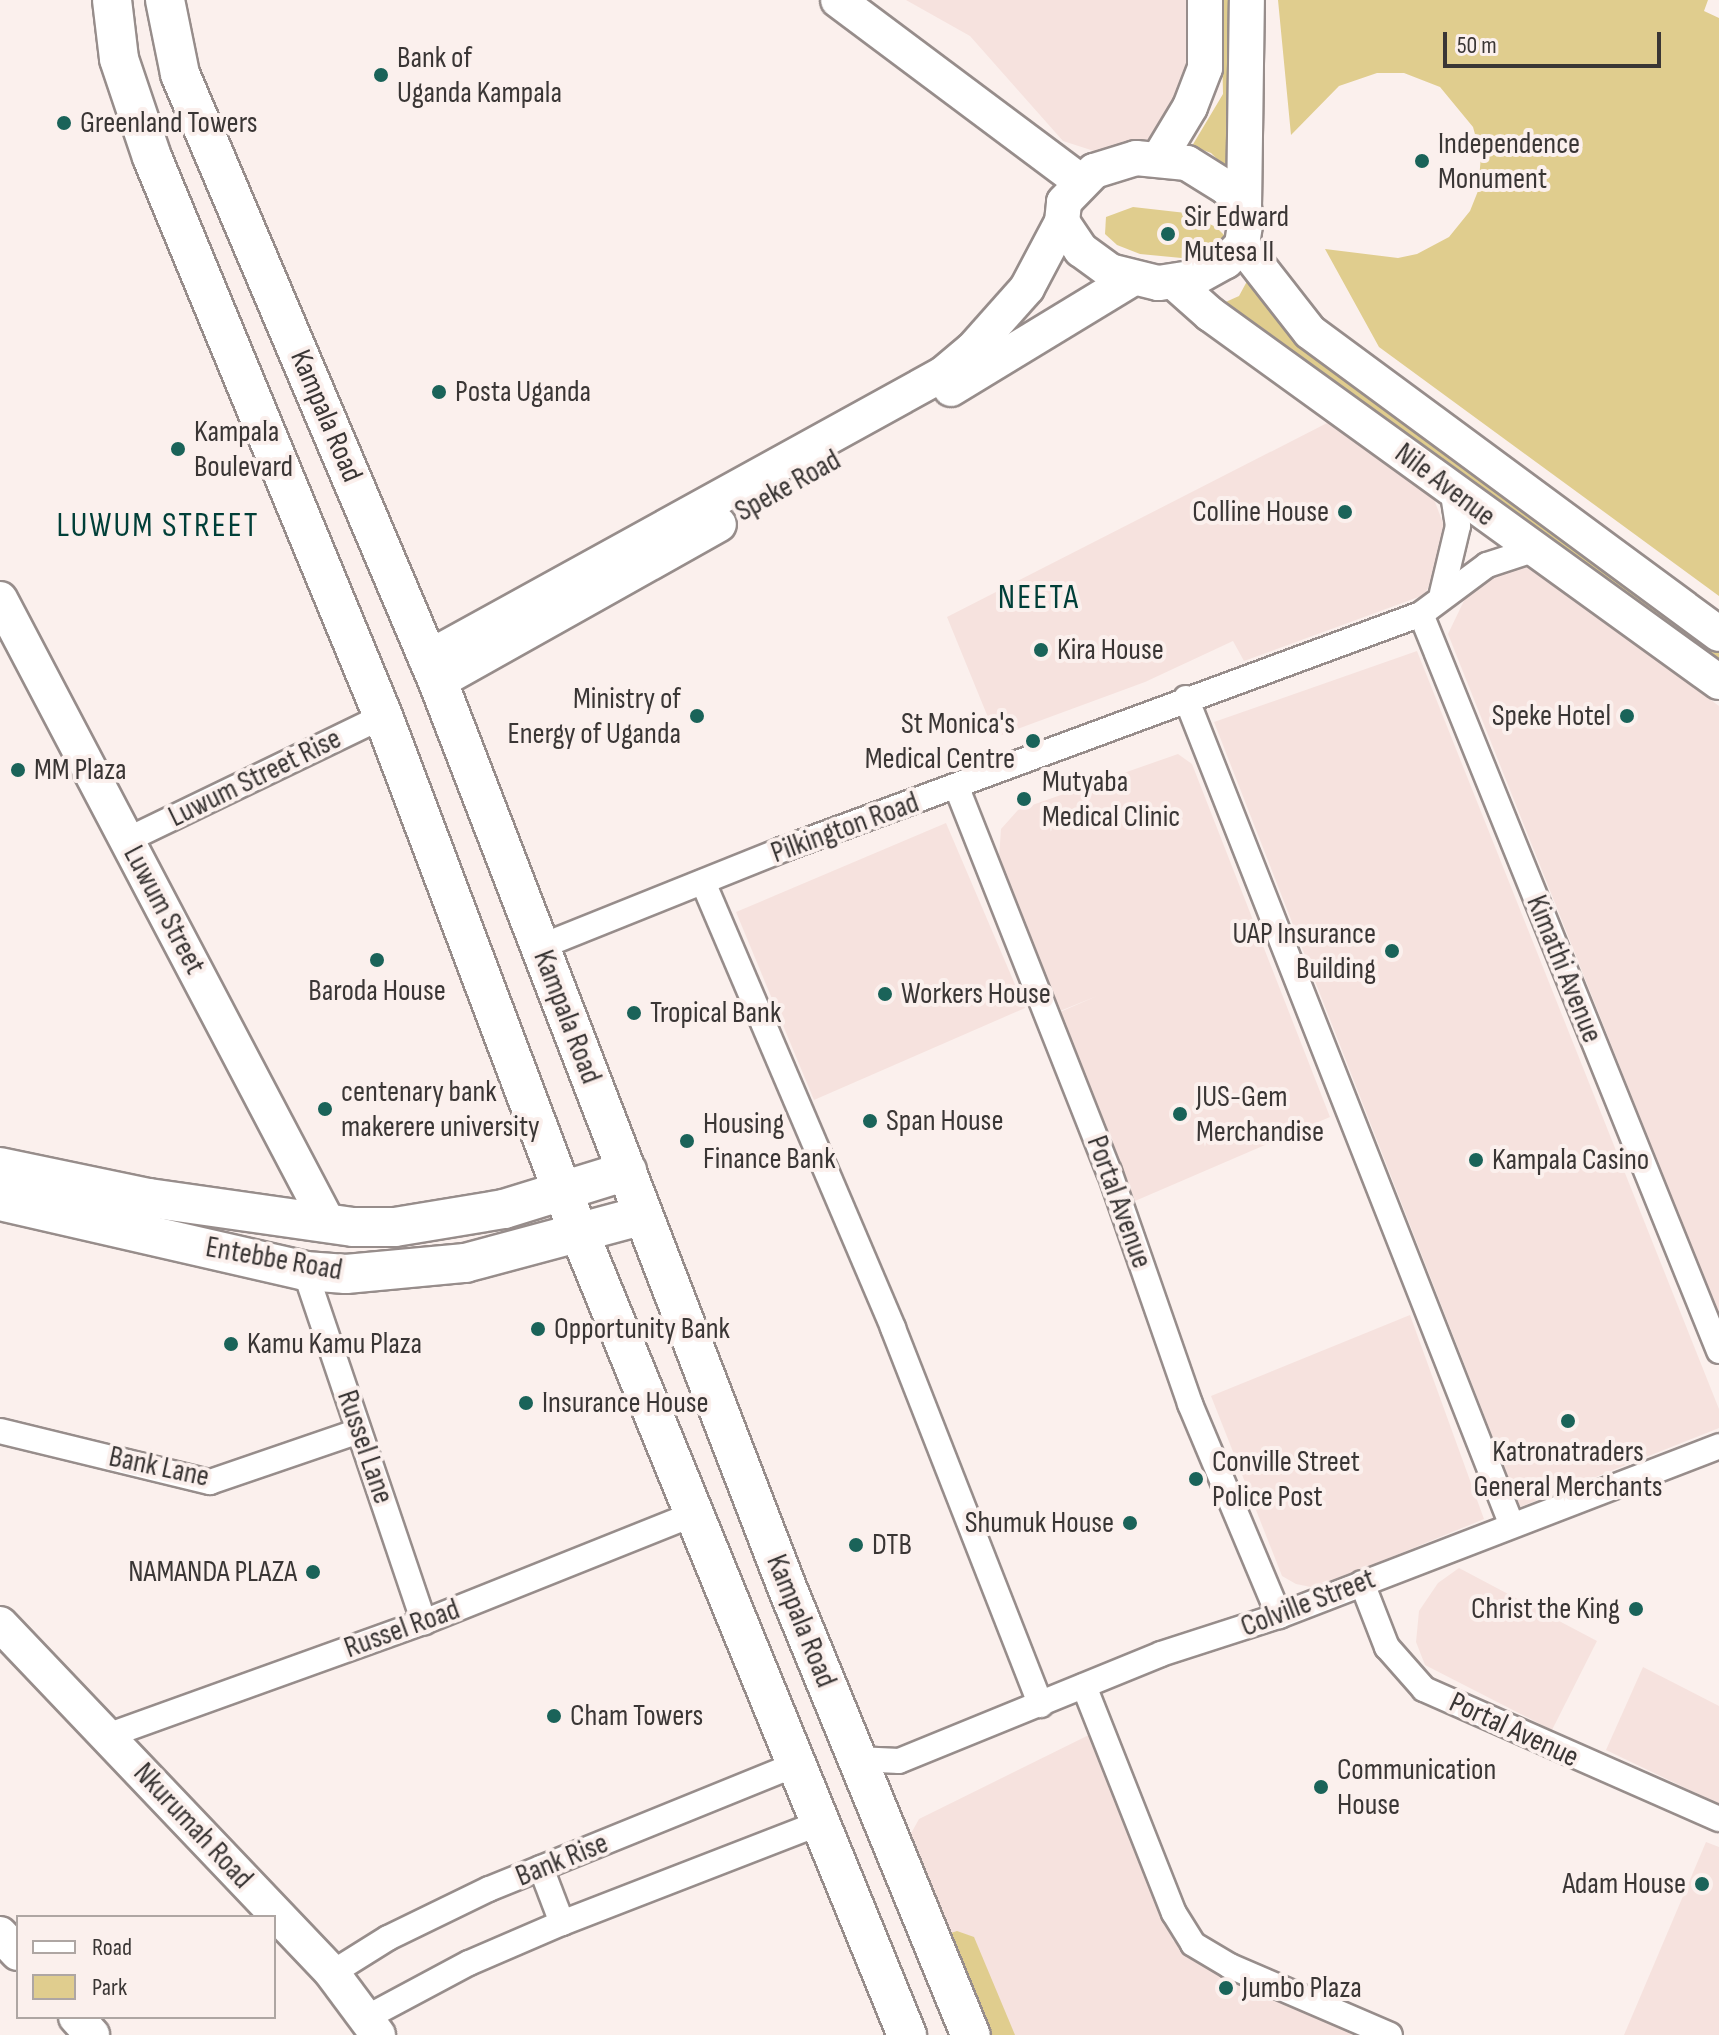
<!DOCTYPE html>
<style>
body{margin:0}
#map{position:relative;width:1719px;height:2035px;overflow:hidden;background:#fbf0ed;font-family:"Sofia Sans Condensed",sans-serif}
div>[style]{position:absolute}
.built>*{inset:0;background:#f6e2de}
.green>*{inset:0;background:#e0cd8e}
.roads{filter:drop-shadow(2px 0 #978d8b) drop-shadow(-2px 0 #978d8b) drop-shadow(0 2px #978d8b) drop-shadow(0 -2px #978d8b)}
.street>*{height:24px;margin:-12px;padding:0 12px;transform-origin:12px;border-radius:12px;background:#fff}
.secondary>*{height:34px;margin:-17px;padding:0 17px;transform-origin:17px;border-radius:17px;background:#fff}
.primary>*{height:38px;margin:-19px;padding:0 19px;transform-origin:19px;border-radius:19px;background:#fff}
.dots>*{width:22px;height:22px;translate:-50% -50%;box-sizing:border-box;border:4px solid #fbf0ed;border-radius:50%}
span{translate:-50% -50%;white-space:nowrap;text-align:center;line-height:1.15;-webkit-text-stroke:8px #fbf0ed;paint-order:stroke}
.poi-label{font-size:30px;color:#3a3635}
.left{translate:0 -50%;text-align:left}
.right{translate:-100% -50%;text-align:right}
.street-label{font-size:30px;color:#3a3635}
.quarter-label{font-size:34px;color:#003f38;letter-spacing:2px}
.legend{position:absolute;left:16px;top:1915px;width:260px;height:104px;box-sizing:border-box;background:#fbf0ed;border:2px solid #aea6a3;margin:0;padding:10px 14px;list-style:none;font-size:24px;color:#3a3635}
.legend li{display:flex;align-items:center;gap:16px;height:40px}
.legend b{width:40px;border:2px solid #aea6a3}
.scale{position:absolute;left:1443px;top:32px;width:218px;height:36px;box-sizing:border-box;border:4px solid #3a3635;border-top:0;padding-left:10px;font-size:24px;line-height:28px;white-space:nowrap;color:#3a3635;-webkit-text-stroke:6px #fbf0ed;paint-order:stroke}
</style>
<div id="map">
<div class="built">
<i style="clip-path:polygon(906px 0,1192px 0,1193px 60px,1173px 124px,1139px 148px,1094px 151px,1063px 141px,970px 36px)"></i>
<i style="clip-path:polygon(1331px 421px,1429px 486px,1449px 539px,1445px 559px,1424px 595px,1244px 661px,1233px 641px,1145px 682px,996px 737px,947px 617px)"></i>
<i style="clip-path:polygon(1525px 562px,1719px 706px,1719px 1316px,1448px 634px,1471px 586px)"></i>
<i style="clip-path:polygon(1417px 651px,1719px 1409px,1719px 1428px,1520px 1507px,1214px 722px)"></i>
<i style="clip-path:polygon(1178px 754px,1192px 764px,1330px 1117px,1135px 1201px,1060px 1012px,1097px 996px,1060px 1011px,999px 858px,1001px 829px,1018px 810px)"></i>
<i style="clip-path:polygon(946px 823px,1025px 1008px,814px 1100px,736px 912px)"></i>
<i style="clip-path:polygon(1410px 1315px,1484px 1519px,1316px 1588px,1296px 1584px,1282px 1576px,1211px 1396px)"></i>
<i style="clip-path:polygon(1459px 1568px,1597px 1641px,1552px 1730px,1425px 1665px,1416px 1642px,1419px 1611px,1438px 1583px)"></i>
<i style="clip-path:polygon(1643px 1667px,1719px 1706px,1719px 1804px,1606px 1750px)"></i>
<i style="clip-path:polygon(1095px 1732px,1173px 1941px,1356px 2035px,986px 2035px,909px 1837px,919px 1819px)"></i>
<i style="clip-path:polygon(1706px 1842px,1719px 1847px,1719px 2035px,1624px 2035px)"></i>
</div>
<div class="green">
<i style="clip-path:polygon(1221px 0,1237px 0,1233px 175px,1211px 153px,1192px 146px,1223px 94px)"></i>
<i style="clip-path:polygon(1278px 0,1708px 0,1704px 11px,1719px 18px,1719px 596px,1379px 347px,1325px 249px,1398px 258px,1417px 254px,1449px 237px,1470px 211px,1478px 191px,1481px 156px,1473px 127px,1440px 87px,1404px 73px,1377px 73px,1339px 86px,1291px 135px)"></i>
<i style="clip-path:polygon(1133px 207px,1186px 213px,1216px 227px,1226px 237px,1224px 248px,1192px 259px,1140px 254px,1117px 245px,1105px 234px,1106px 217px)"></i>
<i style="clip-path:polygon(1252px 272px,1307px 344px,1375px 401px,1719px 653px,1719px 672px,1210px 309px,1239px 296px)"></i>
<i style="clip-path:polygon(957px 1931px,974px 1937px,1015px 2035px,988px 2035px,948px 1934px)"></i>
</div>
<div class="roads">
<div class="street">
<i style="left:1442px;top:593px;width:69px;rotate:-76.6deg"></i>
<i style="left:1458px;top:526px;width:36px;rotate:-99deg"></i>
<i style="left:1421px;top:614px;width:795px;rotate:67.98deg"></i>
<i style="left:1186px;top:698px;width:887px;rotate:68.5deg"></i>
<i style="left:957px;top:788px;width:412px;rotate:68.4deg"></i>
<i style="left:1109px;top:1171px;width:247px;rotate:70.8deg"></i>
<i style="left:1190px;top:1404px;width:230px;rotate:67.2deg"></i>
<i style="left:127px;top:840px;width:284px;rotate:-25.8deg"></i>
<i style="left:703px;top:882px;width:485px;rotate:66.9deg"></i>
<i style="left:893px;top:1328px;width:405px;rotate:68.6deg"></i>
<i style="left:540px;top:947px;width:260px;rotate:-21.9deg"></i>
<i style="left:781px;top:850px;width:682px;rotate:-20.24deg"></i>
<i style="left:1421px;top:614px;width:82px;rotate:-36.6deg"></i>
<i style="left:1487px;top:565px;width:48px;rotate:-18.1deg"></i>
<i style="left:305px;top:1271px;width:371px;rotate:71.3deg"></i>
<i style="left:0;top:1431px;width:216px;rotate:13.7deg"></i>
<i style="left:210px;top:1482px;width:157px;rotate:-18.9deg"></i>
<i style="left:1362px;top:1583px;width:69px;rotate:68.7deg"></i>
<i style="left:1387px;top:1647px;width:56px;rotate:48.6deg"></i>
<i style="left:1424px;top:1689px;width:322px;rotate:23.8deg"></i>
<i style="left:1084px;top:1686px;width:244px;rotate:68.4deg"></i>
<i style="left:1174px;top:1913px;width:36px;rotate:58deg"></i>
<i style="left:1193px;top:1944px;width:43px;rotate:30.7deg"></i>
<i style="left:1230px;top:1966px;width:174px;rotate:23.3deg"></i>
<i style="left:107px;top:1736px;width:337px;rotate:-19.8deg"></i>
<i style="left:424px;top:1622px;width:291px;rotate:-21.8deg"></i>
<i style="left:857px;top:1759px;width:42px;rotate:2.7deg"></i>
<i style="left:899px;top:1761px;width:283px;rotate:-22.2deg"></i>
<i style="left:1161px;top:1654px;width:124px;rotate:-17.9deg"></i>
<i style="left:1279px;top:1616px;width:472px;rotate:-21.1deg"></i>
<i style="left:541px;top:1868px;width:59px;rotate:69.1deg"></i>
<i style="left:332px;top:1973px;width:66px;rotate:-32deg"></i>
<i style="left:388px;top:1938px;width:112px;rotate:-25.9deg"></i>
<i style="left:489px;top:1889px;width:336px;rotate:-22.1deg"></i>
<i style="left:364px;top:2019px;width:119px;rotate:-28.1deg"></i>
<i style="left:469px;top:1963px;width:101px;rotate:-23.3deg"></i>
<i style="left:562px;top:1923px;width:280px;rotate:-21.2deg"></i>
</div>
<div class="secondary">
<i style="left:838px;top:0;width:302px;rotate:36.8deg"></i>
<i style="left:1160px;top:157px;width:58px;rotate:-59deg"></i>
<i style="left:1190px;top:107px;width:42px;rotate:-69deg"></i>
<i style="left:1205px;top:68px;width:68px;rotate:-90deg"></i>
<i style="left:1244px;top:207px;width:207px;rotate:-89.2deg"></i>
<i style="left:1242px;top:245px;width:110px;rotate:52deg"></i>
<i style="left:1310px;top:332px;width:508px;rotate:36.44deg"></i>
<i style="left:1175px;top:283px;width:47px;rotate:41.5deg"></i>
<i style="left:1210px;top:314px;width:628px;rotate:35.87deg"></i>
<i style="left:951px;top:389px;width:212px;rotate:-31.3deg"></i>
<i style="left:0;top:599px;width:703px;rotate:62.27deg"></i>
<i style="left:426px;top:659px;width:590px;rotate:-28.87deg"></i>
<i style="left:943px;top:374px;width:38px;rotate:-40deg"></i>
<i style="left:972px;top:350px;width:83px;rotate:-48.4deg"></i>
<i style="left:1027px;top:288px;width:75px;rotate:-62.1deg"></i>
<i style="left:1062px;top:222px;width:20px;rotate:-84deg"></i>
<i style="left:1064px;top:202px;width:43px;rotate:-45.9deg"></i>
<i style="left:1094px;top:171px;width:44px;rotate:-17.2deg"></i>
<i style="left:1136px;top:158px;width:51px;rotate:5.6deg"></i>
<i style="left:1187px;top:163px;width:47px;rotate:32deg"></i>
<i style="left:1227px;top:188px;width:25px;rotate:48deg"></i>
<i style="left:1244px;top:207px;width:12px;rotate:81deg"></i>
<i style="left:1246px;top:219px;width:26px;rotate:99deg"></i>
<i style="left:1242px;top:245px;width:23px;rotate:135deg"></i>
<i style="left:1226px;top:261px;width:33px;rotate:151deg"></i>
<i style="left:1197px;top:277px;width:39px;rotate:171deg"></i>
<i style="left:1158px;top:283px;width:49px;rotate:-166deg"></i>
<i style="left:1110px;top:271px;width:36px;rotate:-144deg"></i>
<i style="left:1081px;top:250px;width:34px;rotate:-124deg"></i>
<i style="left:438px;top:682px;width:322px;rotate:-29.3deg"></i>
<i style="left:0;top:1624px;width:482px;rotate:46.4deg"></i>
<i style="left:332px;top:1973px;width:77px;rotate:53.4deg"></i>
<i style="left:0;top:1934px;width:26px;rotate:47deg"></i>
<i style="left:76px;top:2017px;width:24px;rotate:48deg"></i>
</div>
<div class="primary">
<i style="left:112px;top:0;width:59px;rotate:83.2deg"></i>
<i style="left:119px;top:59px;width:103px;rotate:71.4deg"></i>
<i style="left:152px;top:157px;width:605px;rotate:67.55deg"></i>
<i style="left:383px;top:716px;width:510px;rotate:69.33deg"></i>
<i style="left:563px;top:1193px;width:910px;rotate:67.78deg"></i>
<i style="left:165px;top:0;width:76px;rotate:78.5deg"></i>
<i style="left:180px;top:74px;width:660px;rotate:67.01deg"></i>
<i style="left:438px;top:682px;width:968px;rotate:68.92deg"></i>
<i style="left:786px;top:1585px;width:487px;rotate:67.7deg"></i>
<i style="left:0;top:1167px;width:152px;rotate:11.8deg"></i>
<i style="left:149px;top:1198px;width:206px;rotate:8.1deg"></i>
<i style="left:353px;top:1227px;width:42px"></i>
<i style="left:395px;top:1227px;width:110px;rotate:-9.4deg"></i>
<i style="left:504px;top:1209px;width:129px;rotate:-17.2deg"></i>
<i style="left:0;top:1201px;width:313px;rotate:12.9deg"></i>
<i style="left:305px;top:1271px;width:41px;rotate:4.2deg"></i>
<i style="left:346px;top:1274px;width:120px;rotate:-5.3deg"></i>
<i style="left:465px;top:1263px;width:182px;rotate:-15deg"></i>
</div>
</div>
<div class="dots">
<i style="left:381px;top:75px;background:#1a6359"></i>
<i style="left:64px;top:123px;background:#1a6359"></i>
<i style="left:1422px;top:161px;background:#1a6359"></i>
<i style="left:1168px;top:234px;background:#1a6359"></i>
<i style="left:439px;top:392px;background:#1a6359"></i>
<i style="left:178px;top:449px;background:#1a6359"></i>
<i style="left:1345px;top:512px;background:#1a6359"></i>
<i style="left:1041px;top:650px;background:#1a6359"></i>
<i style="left:697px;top:716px;background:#1a6359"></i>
<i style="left:1627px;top:716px;background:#1a6359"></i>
<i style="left:1033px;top:741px;background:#1a6359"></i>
<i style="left:18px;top:770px;background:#1a6359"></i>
<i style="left:1024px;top:799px;background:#1a6359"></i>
<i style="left:1392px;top:951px;background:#1a6359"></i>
<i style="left:377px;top:960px;background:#1a6359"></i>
<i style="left:885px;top:994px;background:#1a6359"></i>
<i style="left:634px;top:1013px;background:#1a6359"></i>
<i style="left:325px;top:1109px;background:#1a6359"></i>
<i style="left:1180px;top:1114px;background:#1a6359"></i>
<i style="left:870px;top:1121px;background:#1a6359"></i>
<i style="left:687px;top:1141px;background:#1a6359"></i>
<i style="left:1476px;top:1160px;background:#1a6359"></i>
<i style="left:538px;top:1329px;background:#1a6359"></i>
<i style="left:231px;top:1344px;background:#1a6359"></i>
<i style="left:526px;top:1403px;background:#1a6359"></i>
<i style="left:1568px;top:1421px;background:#1a6359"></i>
<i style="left:1196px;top:1479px;background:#1a6359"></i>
<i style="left:1130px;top:1523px;background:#1a6359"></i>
<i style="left:856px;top:1545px;background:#1a6359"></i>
<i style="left:313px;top:1572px;background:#1a6359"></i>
<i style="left:1636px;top:1609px;background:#1a6359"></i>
<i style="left:554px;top:1716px;background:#1a6359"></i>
<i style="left:1321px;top:1787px;background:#1a6359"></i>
<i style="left:1702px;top:1884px;background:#1a6359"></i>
<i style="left:1226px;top:1988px;background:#1a6359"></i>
</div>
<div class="poi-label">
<span class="left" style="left:397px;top:75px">Bank of<br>Uganda Kampala</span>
<span class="left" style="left:80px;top:123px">Greenland Towers</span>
<span class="left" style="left:1438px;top:161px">Independence<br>Monument</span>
<span class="left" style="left:1184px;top:234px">Sir Edward<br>Mutesa II</span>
<span class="left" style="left:455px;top:392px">Posta Uganda</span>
<span class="left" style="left:194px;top:449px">Kampala<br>Boulevard</span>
<span class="right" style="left:1329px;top:512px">Colline House</span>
<span class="left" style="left:1057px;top:650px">Kira House</span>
<span class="right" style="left:681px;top:716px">Ministry of<br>Energy of Uganda</span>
<span class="right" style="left:1611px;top:716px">Speke Hotel</span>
<span class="right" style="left:1015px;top:741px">St Monica's<br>Medical Centre</span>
<span class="left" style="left:34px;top:770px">MM Plaza</span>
<span class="left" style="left:1042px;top:799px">Mutyaba<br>Medical Clinic</span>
<span class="right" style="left:1376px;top:951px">UAP Insurance<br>Building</span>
<span style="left:377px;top:991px">Baroda House</span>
<span class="left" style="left:901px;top:994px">Workers House</span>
<span class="left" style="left:650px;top:1013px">Tropical Bank</span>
<span class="left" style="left:341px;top:1109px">centenary bank<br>makerere university</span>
<span class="left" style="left:1196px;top:1114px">JUS-Gem<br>Merchandise</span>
<span class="left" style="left:886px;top:1121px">Span House</span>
<span class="left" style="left:703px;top:1141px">Housing<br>Finance Bank</span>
<span class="left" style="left:1492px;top:1160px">Kampala Casino</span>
<span class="left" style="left:554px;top:1329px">Opportunity Bank</span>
<span class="left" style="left:247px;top:1344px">Kamu Kamu Plaza</span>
<span class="left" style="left:542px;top:1403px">Insurance House</span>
<span style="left:1568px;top:1469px">Katronatraders<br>General Merchants</span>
<span class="left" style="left:1212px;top:1479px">Conville Street<br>Police Post</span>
<span class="right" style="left:1114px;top:1523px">Shumuk House</span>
<span class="left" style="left:872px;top:1545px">DTB</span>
<span class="right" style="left:297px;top:1572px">NAMANDA PLAZA</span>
<span class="right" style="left:1620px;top:1609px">Christ the King</span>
<span class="left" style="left:570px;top:1716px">Cham Towers</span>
<span class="left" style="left:1337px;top:1787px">Communication<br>House</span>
<span class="right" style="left:1686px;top:1884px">Adam House</span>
<span class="left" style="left:1242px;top:1988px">Jumbo Plaza</span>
</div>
<div class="street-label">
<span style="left:326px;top:416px;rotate:67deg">Kampala Road</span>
<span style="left:1445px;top:485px;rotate:37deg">Nile Avenue</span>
<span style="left:788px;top:486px;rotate:-29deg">Speke Road</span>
<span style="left:255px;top:778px;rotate:-26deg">Luwum Street Rise</span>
<span style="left:845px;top:828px;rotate:-20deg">Pilkington Road</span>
<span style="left:164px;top:910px;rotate:62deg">Luwum Street</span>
<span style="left:1564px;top:969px;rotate:68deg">Kimathi Avenue</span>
<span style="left:567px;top:1017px;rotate:69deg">Kampala Road</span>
<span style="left:1119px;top:1202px;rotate:70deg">Portal Avenue</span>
<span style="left:274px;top:1259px;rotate:10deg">Entebbe Road</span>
<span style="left:365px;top:1447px;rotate:71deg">Russel Lane</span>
<span style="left:159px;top:1467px;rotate:12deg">Bank Lane</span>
<span style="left:1308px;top:1603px;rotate:-21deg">Colville Street</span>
<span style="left:801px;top:1621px;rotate:68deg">Kampala Road</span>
<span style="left:402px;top:1629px;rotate:-20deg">Russel Road</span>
<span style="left:1514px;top:1730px;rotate:25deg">Portal Avenue</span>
<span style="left:193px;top:1826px;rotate:47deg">Nkurumah Road</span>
<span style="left:562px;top:1860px;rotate:-22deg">Bank Rise</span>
</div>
<div class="quarter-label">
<span style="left:158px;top:526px">LUWUM STREET</span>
<span style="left:1039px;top:598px">NEETA</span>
</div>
<ul class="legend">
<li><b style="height:10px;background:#fff"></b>Road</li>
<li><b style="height:22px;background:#e0cd8e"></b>Park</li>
</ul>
<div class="scale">50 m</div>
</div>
